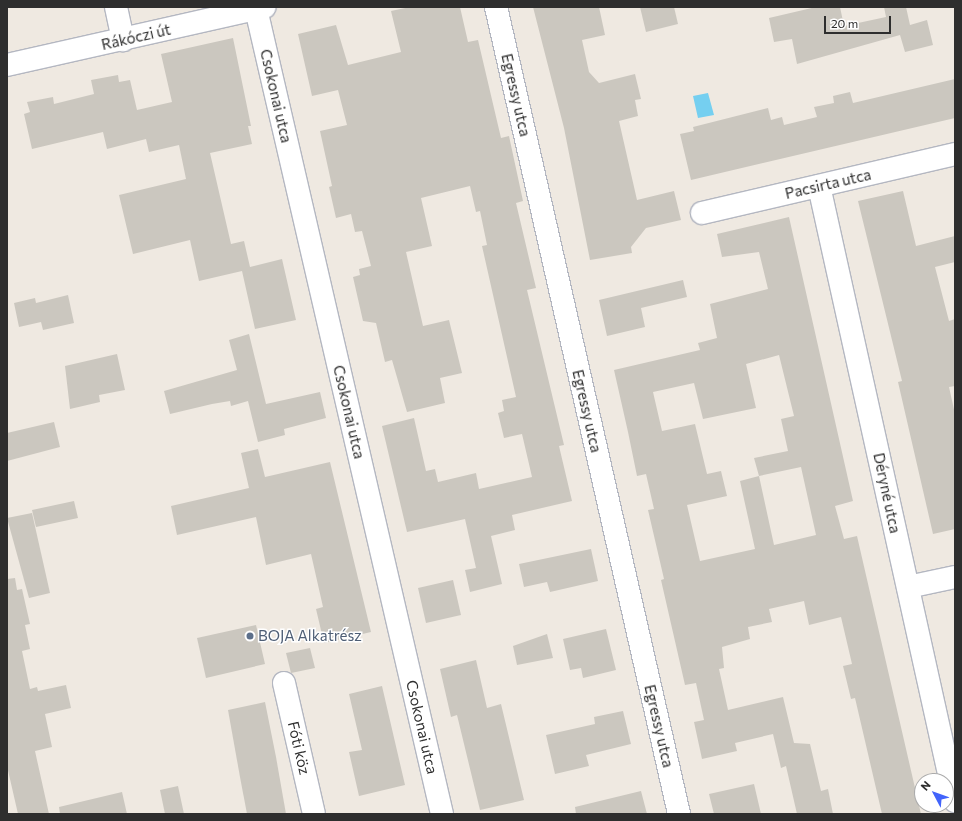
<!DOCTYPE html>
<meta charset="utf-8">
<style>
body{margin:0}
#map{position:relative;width:962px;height:821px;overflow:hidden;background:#efe9e1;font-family:Commissioner,sans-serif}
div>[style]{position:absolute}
.water>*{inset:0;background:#75cff0}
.building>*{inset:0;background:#cbc7bf}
.roads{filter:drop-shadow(1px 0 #b4b7c1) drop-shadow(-1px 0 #b4b7c1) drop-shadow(0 1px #b4b7c1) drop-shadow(0 -1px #b4b7c1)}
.minor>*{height:22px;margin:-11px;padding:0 11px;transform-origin:11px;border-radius:11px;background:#fff}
.dots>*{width:11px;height:11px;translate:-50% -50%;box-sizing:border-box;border:2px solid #fff;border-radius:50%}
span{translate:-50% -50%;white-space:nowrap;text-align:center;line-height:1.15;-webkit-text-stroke:3px #fff;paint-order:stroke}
.street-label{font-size:15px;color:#2e2e2e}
.service-label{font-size:15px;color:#4e5e75}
.left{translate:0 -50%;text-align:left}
.frame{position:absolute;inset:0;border:8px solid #2e2e2e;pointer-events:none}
.north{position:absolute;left:914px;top:773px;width:40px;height:40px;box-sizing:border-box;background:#fff;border:1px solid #ababab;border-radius:50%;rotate:311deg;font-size:11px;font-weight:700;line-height:16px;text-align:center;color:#2e2e2e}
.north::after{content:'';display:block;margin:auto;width:14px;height:18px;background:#4264fb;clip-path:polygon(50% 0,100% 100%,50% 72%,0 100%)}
.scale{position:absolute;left:824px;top:16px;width:67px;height:18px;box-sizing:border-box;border:2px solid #2e2e2e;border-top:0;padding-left:5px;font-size:12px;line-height:14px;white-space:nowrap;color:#2e2e2e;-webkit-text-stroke:3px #fff;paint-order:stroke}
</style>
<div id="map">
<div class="water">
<i style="clip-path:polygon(708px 93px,714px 115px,698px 118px,693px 96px)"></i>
</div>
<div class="building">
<i style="clip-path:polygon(410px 7px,460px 7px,468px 42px,478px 40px,501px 138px,509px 136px,523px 201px,516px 203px,536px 288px,527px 290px,564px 445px,559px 446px,572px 501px,512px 515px,515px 530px,491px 536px,502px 584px,470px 592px,465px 570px,476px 568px,465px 519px,407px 532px,382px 426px,414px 418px,426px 471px,435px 469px,438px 482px,476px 473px,479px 489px,532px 477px,522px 434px,504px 438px,498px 413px,504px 411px,502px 400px,516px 397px,482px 246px,487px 245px,480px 211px,476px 212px,470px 186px,421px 198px,432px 246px,406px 252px,423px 326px,449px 320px,462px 373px,440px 378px,445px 403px,407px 412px,392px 360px,385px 362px,376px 323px,363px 321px,353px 277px,360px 275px,359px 269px,371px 266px,362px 231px,355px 232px,351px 214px,336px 218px,329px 187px,332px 186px,320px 131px,347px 125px,338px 90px,312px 96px,298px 34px,336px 25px,348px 65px,401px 52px,391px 11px)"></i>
<i style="clip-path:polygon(533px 7px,599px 7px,605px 35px,582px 40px,589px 72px,599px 83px,635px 74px,641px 99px,635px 100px,638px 116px,619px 121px,637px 200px,674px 191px,681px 220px,646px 228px,631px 247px,632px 253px,590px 260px,564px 128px)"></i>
<i style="clip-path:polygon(640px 7px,674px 7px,678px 24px,646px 32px)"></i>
<i style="clip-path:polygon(816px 7px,840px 7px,844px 26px,886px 17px,884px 7px,906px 7px,910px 25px,927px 20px,933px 45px,905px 52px,900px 35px,797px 64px,792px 39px,774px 42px,769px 18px)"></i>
<i style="clip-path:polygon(233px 38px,251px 126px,248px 126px,252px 144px,210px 153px,231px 244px,244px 241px,250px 267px,282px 259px,296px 320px,255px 329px,242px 271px,199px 281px,190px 240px,133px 254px,119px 195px,186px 179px,179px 145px,149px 152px,146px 139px,107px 149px,103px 132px,32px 149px,24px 114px,30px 112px,27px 102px,53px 97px,54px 104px,94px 94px,91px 80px,118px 75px,119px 82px,130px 80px,137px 110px,172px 102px,161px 54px)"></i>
<i style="clip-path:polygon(955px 79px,955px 118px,691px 180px,680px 134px,694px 131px,693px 127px,768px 108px,771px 120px,782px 117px,784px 125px,817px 117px,814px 107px,834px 103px,833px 96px,850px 92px,853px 103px)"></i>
<i style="clip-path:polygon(903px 191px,916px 246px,955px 236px,955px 262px,935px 267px,949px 321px,955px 319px,955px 386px,949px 387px,955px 414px,955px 529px,933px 534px,898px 382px,902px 381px,858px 201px)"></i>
<i style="clip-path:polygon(evenodd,789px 217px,853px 501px,835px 506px,844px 539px,857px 536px,921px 814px,882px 814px,855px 698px,851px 699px,843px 666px,852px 664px,841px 617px,809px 625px,804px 601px,769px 609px,772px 622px,748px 627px,750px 639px,722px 647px,724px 668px,719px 669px,728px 710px,783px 697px,794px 743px,810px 744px,821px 791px,828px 789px,833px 814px,797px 814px,786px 766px,781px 768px,773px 734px,735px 743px,737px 751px,702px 759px,694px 722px,704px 720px,696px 683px,685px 685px,661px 580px,664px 579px,648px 510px,654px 509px,646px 474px,637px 476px,628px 432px,614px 370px,700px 350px,698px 343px,717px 338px,710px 304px,768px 289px,759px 252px,722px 257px,717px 234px,789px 217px,779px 355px,794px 416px,781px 419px,788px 451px,754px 458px,759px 476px,740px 481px,755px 549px,700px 561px,687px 505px,727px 496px,721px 471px,707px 474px,695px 424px,662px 431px,653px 392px,694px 383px,703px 419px,756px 408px,746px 364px,779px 355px,789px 217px,801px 467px,816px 535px,774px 545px,759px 476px,801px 467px)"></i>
<i style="clip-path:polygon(683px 280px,687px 297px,641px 308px,645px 327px,607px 336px,599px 300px)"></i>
<i style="clip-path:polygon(68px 295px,74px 323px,43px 330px,41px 322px,19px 327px,14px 303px,35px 298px,36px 303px)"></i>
<i style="clip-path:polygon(249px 334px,266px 404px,320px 392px,326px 418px,284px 429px,285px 435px,258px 442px,248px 401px,231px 406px,230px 401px,212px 404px,170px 414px,164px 391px,237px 370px,229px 340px)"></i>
<i style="clip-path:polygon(117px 354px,125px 390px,99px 395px,100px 402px,70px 409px,65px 366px)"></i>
<i style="clip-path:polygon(54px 422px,60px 447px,7px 461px,7px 433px)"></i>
<i style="clip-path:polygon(258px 449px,265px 477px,330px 462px,371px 632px,324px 643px,316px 609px,323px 607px,311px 554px,266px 565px,256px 517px,177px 535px,171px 506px,249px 488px,241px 453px)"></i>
<i style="clip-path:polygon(74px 501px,78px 518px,36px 527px,32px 510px)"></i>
<i style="clip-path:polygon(32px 513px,50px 593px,29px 598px,7px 518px)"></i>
<i style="clip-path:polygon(591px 549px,598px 581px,550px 592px,547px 582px,524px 587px,519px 564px)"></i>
<i style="clip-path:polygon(15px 578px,17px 590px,22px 589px,30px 624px,25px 625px,30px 649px,22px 651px,30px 689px,37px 687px,38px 691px,66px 685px,71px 708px,45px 714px,52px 747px,35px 751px,49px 814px,18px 814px,7px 766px,7px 579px)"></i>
<i style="clip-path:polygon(453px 580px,461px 615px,426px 623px,418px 588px)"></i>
<i style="clip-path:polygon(256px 625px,265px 664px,206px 678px,197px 638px)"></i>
<i style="clip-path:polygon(606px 629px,616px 670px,583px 678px,581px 668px,570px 670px,563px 639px)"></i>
<i style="clip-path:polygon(547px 634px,553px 658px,517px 665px,513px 646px)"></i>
<i style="clip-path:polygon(310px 648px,315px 668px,291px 673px,286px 653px)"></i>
<i style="clip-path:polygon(476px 660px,487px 708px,501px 704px,524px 800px,480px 810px,457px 715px,451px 717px,440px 669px)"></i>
<i style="clip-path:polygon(382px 686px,405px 785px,359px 796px,349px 752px,362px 750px,349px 694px)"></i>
<i style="clip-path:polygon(265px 702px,276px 757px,286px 814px,247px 814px,240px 777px,228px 710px)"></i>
<i style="clip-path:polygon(623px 711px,631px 744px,586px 755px,589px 766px,555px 774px,546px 735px,595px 724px,594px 717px)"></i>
<i style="clip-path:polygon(754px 784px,761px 814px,714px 814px,709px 794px)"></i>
<i style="clip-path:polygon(178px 786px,184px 814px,165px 814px,160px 790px)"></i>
<i style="clip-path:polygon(641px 791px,647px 814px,576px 814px,575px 807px)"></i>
<i style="clip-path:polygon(122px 792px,127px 814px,60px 814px,59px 807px)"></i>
</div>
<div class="roads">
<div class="minor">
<i style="left:116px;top:7px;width:34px;rotate:78deg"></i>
<i style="left:496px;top:7px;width:827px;rotate:77.22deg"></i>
<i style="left:256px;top:9px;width:826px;rotate:76.99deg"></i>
<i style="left:7px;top:65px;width:264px;rotate:-12.7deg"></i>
<i style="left:819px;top:186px;width:630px;rotate:77.53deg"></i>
<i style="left:702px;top:213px;width:260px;rotate:-13.1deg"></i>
<i style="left:908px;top:587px;width:48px;rotate:-12deg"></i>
<i style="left:284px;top:683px;width:134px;rotate:77.1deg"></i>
</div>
</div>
<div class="dots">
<i style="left:250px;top:636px;background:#5c6f8a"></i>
</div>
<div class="street-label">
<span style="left:136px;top:37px;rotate:-13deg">Rákóczi út</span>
<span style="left:516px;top:95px;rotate:77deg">Egressy utca</span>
<span style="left:276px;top:96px;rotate:77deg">Csokonai utca</span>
<span style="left:828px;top:184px;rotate:-13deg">Pacsirta utca</span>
<span style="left:587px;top:411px;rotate:77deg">Egressy utca</span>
<span style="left:349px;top:412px;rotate:77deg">Csokonai utca</span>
<span style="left:887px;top:493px;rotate:78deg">Déryné utca</span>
<span style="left:659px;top:726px;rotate:77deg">Egressy utca</span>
<span style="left:422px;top:727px;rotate:77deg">Csokonai utca</span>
<span style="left:299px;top:748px;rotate:77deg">Fóti köz</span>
</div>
<div class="service-label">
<span class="left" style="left:258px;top:636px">BOJA Alkatrész</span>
</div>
<div class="frame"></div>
<div class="north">N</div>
<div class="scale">20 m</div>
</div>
